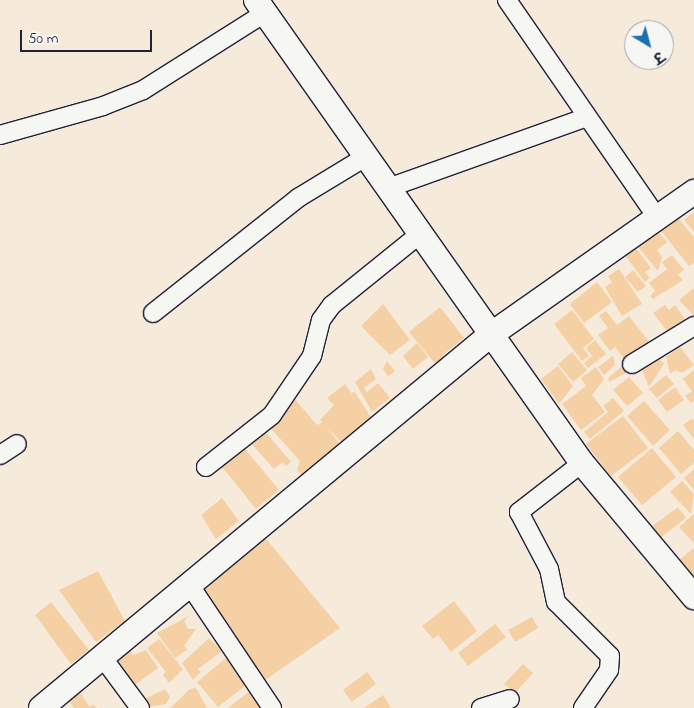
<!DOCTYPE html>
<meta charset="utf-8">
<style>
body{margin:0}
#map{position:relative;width:694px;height:708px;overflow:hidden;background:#f6ebdb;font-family:"Indie Flower","Playpen Sans Deva",sans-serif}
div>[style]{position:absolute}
.building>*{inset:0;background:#f5d0a5}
.roads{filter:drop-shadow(1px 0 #22223b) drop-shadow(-1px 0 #22223b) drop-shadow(0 1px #22223b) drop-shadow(0 -1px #22223b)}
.street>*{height:18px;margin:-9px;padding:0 9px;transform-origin:9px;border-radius:9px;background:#f6f6f2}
.secondary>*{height:24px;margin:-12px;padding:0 12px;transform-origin:12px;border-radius:12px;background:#f6f6f2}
span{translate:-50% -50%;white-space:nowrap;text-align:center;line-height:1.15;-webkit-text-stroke:4.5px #f6f6f2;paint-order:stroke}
.north{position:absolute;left:624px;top:20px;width:50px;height:50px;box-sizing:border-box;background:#f6f6f2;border:1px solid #a1a1a9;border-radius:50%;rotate:143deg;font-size:14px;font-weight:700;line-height:20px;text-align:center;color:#22223b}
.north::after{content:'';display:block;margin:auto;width:18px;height:22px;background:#1f6fb2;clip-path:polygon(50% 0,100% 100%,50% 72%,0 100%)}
.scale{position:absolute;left:20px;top:30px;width:132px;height:22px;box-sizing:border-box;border:2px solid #22223b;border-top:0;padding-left:6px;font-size:15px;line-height:18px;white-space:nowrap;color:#22223b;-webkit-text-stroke:4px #f6f6f2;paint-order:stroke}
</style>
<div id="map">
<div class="building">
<i style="clip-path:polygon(694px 212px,694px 232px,684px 220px)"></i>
<i style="clip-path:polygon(678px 218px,694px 237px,694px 263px,689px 266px,661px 231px)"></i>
<i style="clip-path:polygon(653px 225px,667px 242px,657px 250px,662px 257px,658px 271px,634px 242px)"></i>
<i style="clip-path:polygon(633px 244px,651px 268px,645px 272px,650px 278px,645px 282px,623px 253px)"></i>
<i style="clip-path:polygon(672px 255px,684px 270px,678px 275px,683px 280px,653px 299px,650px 296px,655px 291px,649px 283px,667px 269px,662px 262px)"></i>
<i style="clip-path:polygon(619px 269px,642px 304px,622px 316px,605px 287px,612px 282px,608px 276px)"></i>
<i style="clip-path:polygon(633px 270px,646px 286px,638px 292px,625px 277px)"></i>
<i style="clip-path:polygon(597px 282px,612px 302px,584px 323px,570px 304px)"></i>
<i style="clip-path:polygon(694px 288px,694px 316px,679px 300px)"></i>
<i style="clip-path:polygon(383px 304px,410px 340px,390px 355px,361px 326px)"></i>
<i style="clip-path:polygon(665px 305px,669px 310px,675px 305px,685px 319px,668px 332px,653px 313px)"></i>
<i style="clip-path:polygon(440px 307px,464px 338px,444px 354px,437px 366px,409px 332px)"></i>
<i style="clip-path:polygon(572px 310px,594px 339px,583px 348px,589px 356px,582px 361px,554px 324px)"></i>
<i style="clip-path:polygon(606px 311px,617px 325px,629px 316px,650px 343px,626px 361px,615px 347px,610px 351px,598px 335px,608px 328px,599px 316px)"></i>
<i style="clip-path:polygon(595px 340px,606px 354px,588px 368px,584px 363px,592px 356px,586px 348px)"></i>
<i style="clip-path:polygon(417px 343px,428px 357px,413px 369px,403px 356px)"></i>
<i style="clip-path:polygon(680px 347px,694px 365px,682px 373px,675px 370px,670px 374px,666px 357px)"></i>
<i style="clip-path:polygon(572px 352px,587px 370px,573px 382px,558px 364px)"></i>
<i style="clip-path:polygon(613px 356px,615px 365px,604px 375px,598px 367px)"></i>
<i style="clip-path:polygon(657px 356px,664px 364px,649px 387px,642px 370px)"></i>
<i style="clip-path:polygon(387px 361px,395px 371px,388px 377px,383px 369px)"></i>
<i style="clip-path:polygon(558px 366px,573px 386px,559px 404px,541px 379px)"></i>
<i style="clip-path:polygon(596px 367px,604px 379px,592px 395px,605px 412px,581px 430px,562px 404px,586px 386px,581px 378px)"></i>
<i style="clip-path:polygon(621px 367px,626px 373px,609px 382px,608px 378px)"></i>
<i style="clip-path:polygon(371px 369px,376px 379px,364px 388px,367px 392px,378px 383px,390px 398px,372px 412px,355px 382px)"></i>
<i style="clip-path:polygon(694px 370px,694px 401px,691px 403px,685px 396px,692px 391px,683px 379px)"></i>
<i style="clip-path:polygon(666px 375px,674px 384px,657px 398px,649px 389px)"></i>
<i style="clip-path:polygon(629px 377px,643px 393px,627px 406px,613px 390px)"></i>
<i style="clip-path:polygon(345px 384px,351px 393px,355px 392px,377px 427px,345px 446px,320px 420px,334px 405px,327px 398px)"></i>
<i style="clip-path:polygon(675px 387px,684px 400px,667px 412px,658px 400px)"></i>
<i style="clip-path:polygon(293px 397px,317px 425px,323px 422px,341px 446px,302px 475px,297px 470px,300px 461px,267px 424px)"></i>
<i style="clip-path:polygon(613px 398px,624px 411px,590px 439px,584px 432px,608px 412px,603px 406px)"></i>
<i style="clip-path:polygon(644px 401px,670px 430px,653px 446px,627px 416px)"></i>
<i style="clip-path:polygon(623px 416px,648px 448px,611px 476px,586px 444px)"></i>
<i style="clip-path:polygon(691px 419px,694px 420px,694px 439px,683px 425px)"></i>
<i style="clip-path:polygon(263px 429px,291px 462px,286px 466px,283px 462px,274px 469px,248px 440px)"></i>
<i style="clip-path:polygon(678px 431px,694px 450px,694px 463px,681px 474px,659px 448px)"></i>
<i style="clip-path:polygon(241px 444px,279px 490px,256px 509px,219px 463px)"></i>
<i style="clip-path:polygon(652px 448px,676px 477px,642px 505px,618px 477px)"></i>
<i style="clip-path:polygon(694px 469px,694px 490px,684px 478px)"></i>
<i style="clip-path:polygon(682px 481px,694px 494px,691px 514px,670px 492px)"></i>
<i style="clip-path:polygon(222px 498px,239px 521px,216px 539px,201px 515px)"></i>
<i style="clip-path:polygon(678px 507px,686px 518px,660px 538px,651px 527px)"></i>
<i style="clip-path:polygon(694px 514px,694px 543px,679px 527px)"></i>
<i style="clip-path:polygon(263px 535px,340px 628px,264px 681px,196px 592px)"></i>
<i style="clip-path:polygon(694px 548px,694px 576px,692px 578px,679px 560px)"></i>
<i style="clip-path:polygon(98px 571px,125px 621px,96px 642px,59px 590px)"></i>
<i style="clip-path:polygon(454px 601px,477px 631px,451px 652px,438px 635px,433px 639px,422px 626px)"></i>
<i style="clip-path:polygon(51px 602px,89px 650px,71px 664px,35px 615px)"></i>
<i style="clip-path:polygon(189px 616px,184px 621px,188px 629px,196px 629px,184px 646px,188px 649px,175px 658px,157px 633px)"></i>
<i style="clip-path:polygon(532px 617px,538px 628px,515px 642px,508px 630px)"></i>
<i style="clip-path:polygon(495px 624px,506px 637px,468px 666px,458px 653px)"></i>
<i style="clip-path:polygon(209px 638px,222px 651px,198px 669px,201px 672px,193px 680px,182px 663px)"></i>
<i style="clip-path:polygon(159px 639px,183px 669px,169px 683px,163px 675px,166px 672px,147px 648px)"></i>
<i style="clip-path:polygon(129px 648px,133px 655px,146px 650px,158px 668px,129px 689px,115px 670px,120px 665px,115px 659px)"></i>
<i style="clip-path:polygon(226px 658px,250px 682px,218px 707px,197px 682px)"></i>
<i style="clip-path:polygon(523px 664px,533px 673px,515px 693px,504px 684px)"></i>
<i style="clip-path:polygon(367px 672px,376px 684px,352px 702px,343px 690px)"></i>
<i style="clip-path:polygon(255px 687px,268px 708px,228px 708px)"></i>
<i style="clip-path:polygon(77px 688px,90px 707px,93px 704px,97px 708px,74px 708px,66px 697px)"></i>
<i style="clip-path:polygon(196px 688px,207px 708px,170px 708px,190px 689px)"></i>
<i style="clip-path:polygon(165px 689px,170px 697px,166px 704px,143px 708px,140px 701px)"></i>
<i style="clip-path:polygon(383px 695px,391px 708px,364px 708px)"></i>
</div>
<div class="roads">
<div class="street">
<i style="left:507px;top:0;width:262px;rotate:55.4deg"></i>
<i style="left:0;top:135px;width:107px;rotate:-15.7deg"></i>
<i style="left:103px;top:106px;width:43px;rotate:-21.8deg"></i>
<i style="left:143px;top:90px;width:144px;rotate:-32.3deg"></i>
<i style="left:388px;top:188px;width:209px;rotate:-19.6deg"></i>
<i style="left:153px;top:313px;width:185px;rotate:-38.4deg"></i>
<i style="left:298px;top:198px;width:81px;rotate:-31.3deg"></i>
<i style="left:632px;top:364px;width:73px;rotate:-31.5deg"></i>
<i style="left:0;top:455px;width:20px;rotate:-33deg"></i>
<i style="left:582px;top:463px;width:80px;rotate:142.1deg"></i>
<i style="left:519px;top:512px;width:64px;rotate:62.2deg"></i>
<i style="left:549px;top:569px;width:34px;rotate:78deg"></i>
<i style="left:556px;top:602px;width:76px;rotate:45deg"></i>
<i style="left:610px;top:656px;width:14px;rotate:94deg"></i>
<i style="left:609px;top:670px;width:46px;rotate:124.4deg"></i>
<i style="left:206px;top:467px;width:84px;rotate:-38.2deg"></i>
<i style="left:272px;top:415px;width:71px;rotate:-55.9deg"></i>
<i style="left:312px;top:356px;width:37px;rotate:-76deg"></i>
<i style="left:321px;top:320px;width:19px;rotate:-54deg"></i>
<i style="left:332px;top:305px;width:113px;rotate:-38.9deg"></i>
<i style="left:191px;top:587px;width:146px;rotate:56.2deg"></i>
<i style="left:103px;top:658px;width:62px;rotate:53.5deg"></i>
<i style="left:481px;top:708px;width:30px;rotate:-17deg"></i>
</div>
<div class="secondary">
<i style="left:256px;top:0;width:566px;rotate:54.85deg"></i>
<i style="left:582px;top:463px;width:175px;rotate:50.1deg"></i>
<i style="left:41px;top:708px;width:582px;rotate:-39.7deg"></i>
<i style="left:489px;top:336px;width:251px;rotate:-35.1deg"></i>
</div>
</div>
<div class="north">उ</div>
<div class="scale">50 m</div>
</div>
